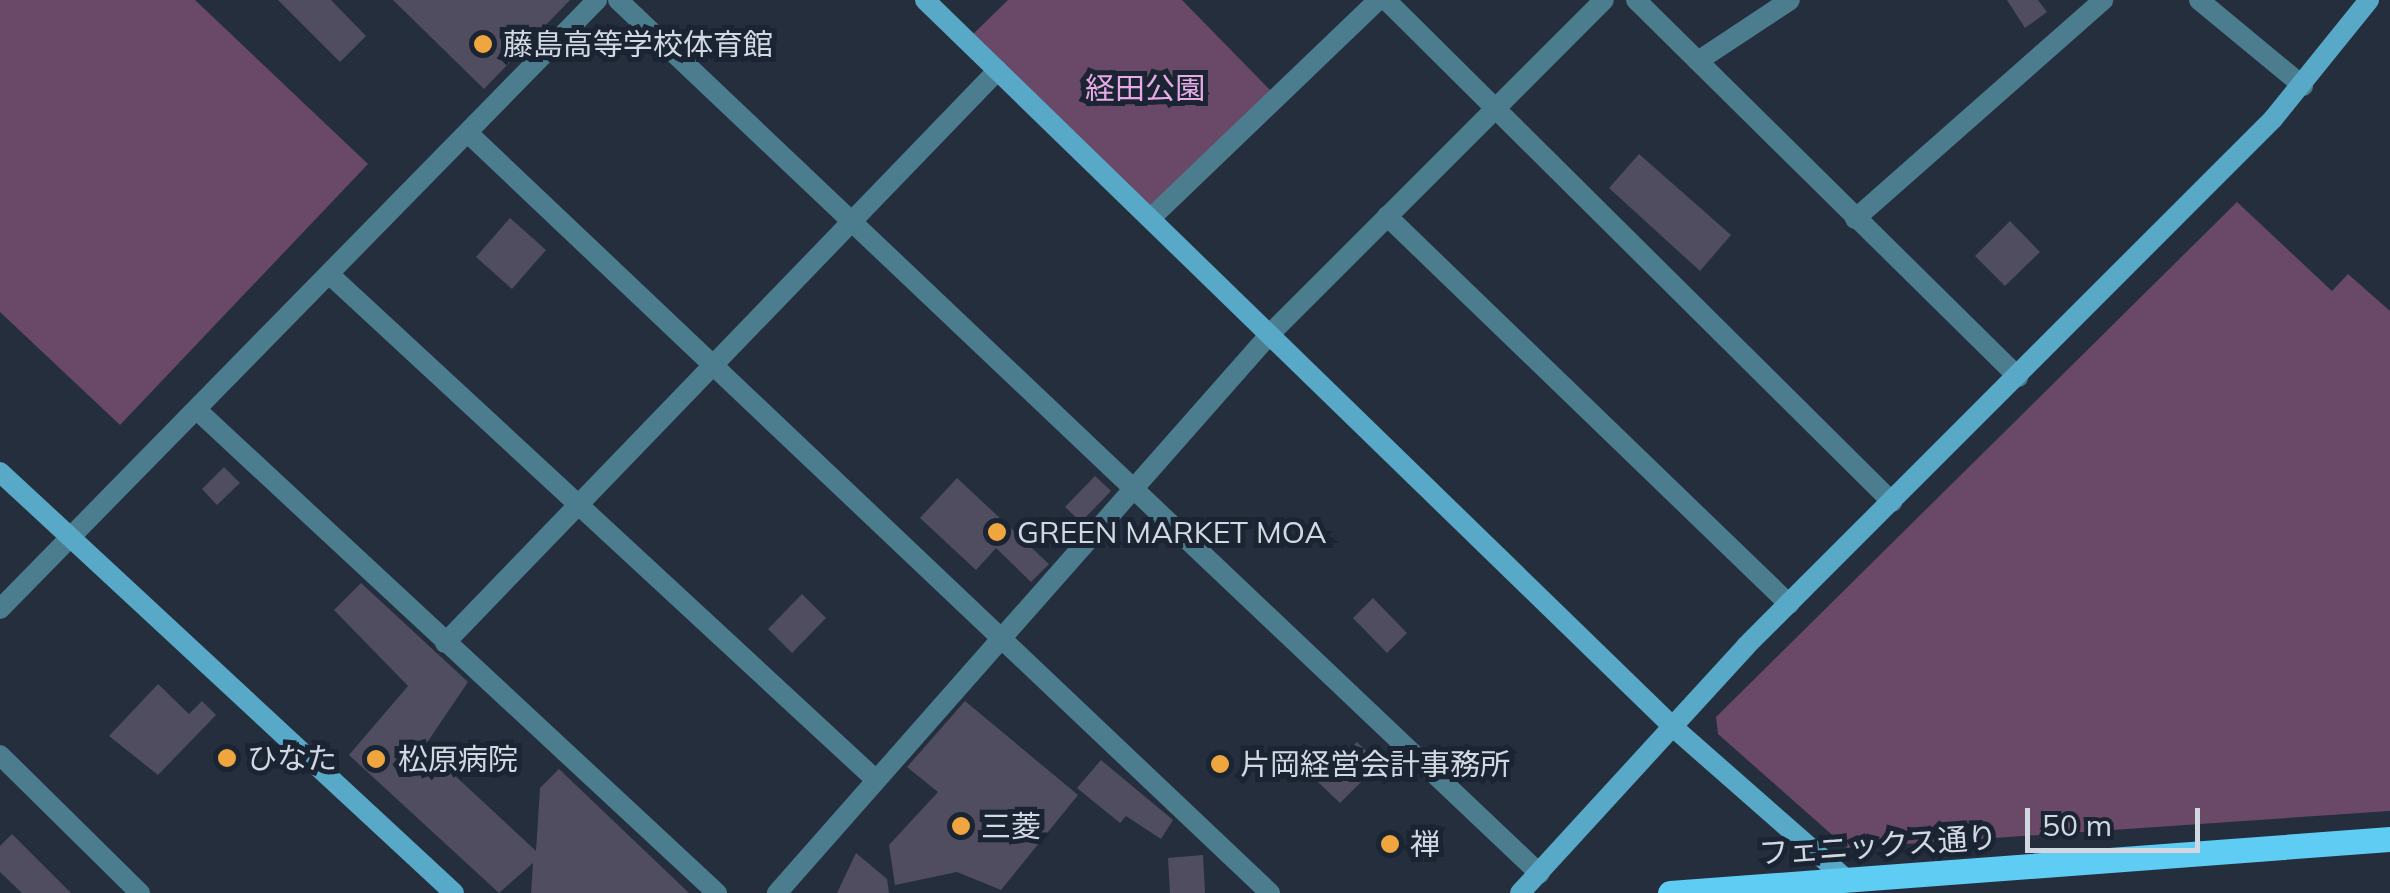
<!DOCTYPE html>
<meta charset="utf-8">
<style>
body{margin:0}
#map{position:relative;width:2390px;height:893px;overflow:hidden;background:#242e3d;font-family:Mulish,"Noto Sans JP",sans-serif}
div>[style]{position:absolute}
.green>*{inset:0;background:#694868}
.building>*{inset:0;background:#504d60}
.street>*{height:20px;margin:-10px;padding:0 10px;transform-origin:10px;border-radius:10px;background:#4c7d8f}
.secondary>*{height:20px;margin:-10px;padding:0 10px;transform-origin:10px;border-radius:10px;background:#58a9c7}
.primary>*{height:25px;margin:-12.5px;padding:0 12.5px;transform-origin:12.5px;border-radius:12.5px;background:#5fccf3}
.dots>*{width:28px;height:28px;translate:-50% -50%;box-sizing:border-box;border:5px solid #1a2433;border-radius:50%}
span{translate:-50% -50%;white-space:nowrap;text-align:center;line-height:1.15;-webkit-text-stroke:10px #1a2433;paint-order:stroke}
.poi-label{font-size:30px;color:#d1d8e2}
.left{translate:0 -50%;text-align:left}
.park-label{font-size:30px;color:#e7aae4}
.street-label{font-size:30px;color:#d1d8e2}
.scale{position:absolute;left:2025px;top:808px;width:175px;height:45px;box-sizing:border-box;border:5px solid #d1d8e2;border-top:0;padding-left:12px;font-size:30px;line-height:35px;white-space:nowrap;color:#d1d8e2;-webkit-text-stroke:8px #1a2433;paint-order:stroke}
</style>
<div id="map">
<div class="green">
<i style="clip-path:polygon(0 0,195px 0,368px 164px,120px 425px,0 312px)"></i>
<i style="clip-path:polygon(1008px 0,1182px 0,1277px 97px,1152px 217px,967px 40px)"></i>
<i style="clip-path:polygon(2237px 202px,2332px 291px,2348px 274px,2390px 311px,2390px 811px,1847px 848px,1718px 734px,1716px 717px)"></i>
</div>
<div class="building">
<i style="clip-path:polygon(278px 0,331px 0,366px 36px,340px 62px)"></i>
<i style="clip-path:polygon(393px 0,570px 0,484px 89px)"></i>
<i style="clip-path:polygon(2007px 0,2038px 0,2047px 12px,2025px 28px)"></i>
<i style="clip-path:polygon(1639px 154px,1731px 235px,1700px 271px,1609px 188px)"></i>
<i style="clip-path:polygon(510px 218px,546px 250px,512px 289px,476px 257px)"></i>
<i style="clip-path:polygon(2010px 221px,2040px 252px,2005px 286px,1975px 256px)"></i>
<i style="clip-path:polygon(224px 467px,240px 483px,217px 505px,202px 489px)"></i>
<i style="clip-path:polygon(1095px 476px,1111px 491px,1081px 522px,1065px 507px)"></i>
<i style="clip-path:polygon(957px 478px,1049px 564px,1031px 582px,996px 548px,976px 570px,920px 518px)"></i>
<i style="clip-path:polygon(361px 583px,468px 682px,424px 747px,536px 851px,540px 788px,559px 769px,689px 893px,531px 893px,533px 863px,499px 893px,349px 755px,408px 686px,334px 610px)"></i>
<i style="clip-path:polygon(802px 594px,826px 618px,792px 653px,768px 629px)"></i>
<i style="clip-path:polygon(1373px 598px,1407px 633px,1387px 653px,1353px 618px)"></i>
<i style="clip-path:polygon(158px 684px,189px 714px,202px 701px,216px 715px,158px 775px,109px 736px)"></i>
<i style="clip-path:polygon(965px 701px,1078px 795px,1001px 890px,957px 872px,895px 885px,889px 845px,938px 792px,907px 767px)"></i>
<i style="clip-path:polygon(1357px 742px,1379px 764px,1340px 803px,1318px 782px)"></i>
<i style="clip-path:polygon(1101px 760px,1173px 820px,1161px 839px,1126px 816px,1120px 823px,1077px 788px)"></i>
<i style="clip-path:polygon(12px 834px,71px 893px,22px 893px,0 872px,0 846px)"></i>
<i style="clip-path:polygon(856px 853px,887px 879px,889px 893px,837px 893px)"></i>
<i style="clip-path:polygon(1203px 855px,1205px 893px,1170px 893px,1168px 858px)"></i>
</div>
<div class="street">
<i style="left:618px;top:0;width:1270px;rotate:43.47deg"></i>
<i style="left:1386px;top:0;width:713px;rotate:44.77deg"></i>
<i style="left:1636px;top:0;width:537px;rotate:44.62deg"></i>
<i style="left:2199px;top:0;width:135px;rotate:39.6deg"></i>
<i style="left:1698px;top:61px;width:110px;rotate:-33.5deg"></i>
<i style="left:468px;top:133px;width:1105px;rotate:43.46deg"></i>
<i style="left:1387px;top:216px;width:559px;rotate:43.98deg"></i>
<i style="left:1152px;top:217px;width:313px;rotate:-43.8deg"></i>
<i style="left:1855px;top:219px;width:331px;rotate:-41.4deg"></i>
<i style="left:329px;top:274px;width:744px;rotate:42.77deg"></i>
<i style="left:197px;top:410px;width:710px;rotate:42.89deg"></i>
<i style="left:0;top:609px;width:853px;rotate:-45.57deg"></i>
<i style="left:445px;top:643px;width:796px;rotate:-46.02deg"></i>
<i style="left:0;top:755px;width:197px;rotate:44.6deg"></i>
<i style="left:777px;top:893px;width:745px;rotate:-48.59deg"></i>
<i style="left:1270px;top:334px;width:472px;rotate:-45deg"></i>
</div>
<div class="secondary">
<i style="left:925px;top:0;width:1043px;rotate:44.18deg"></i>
<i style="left:1673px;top:727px;width:230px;rotate:41.3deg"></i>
<i style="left:0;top:472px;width:619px;rotate:42.84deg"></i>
<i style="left:1520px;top:893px;width:335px;rotate:-47.5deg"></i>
<i style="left:1746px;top:646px;width:745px;rotate:-45deg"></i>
<i style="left:2273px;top:119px;width:153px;rotate:-51.1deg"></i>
</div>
<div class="primary">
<i style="left:1670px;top:893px;width:722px;rotate:-4.29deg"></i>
</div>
<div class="dots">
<i style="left:483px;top:44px;background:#f0a63f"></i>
<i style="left:997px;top:532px;background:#f0a63f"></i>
<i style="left:227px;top:758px;background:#f0a63f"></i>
<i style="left:376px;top:759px;background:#f0a63f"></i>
<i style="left:1220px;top:764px;background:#f0a63f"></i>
<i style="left:961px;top:826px;background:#f0a63f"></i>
<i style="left:1390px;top:844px;background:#f0a63f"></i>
</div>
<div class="poi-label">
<span class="left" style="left:503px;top:44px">藤島高等学校体育館</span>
<span class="left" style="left:1017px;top:532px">GREEN MARKET MOA</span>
<span class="left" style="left:247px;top:758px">ひなた</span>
<span class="left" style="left:398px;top:759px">松原病院</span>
<span class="left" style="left:1240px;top:764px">片岡経営会計事務所</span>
<span class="left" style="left:981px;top:826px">三菱</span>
<span class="left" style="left:1410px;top:844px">禅</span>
</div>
<div class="park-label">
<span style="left:1145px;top:88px">経田公園</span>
</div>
<div class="street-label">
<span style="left:1878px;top:845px;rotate:-4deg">フェニックス通り</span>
</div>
<div class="scale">50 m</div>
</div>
